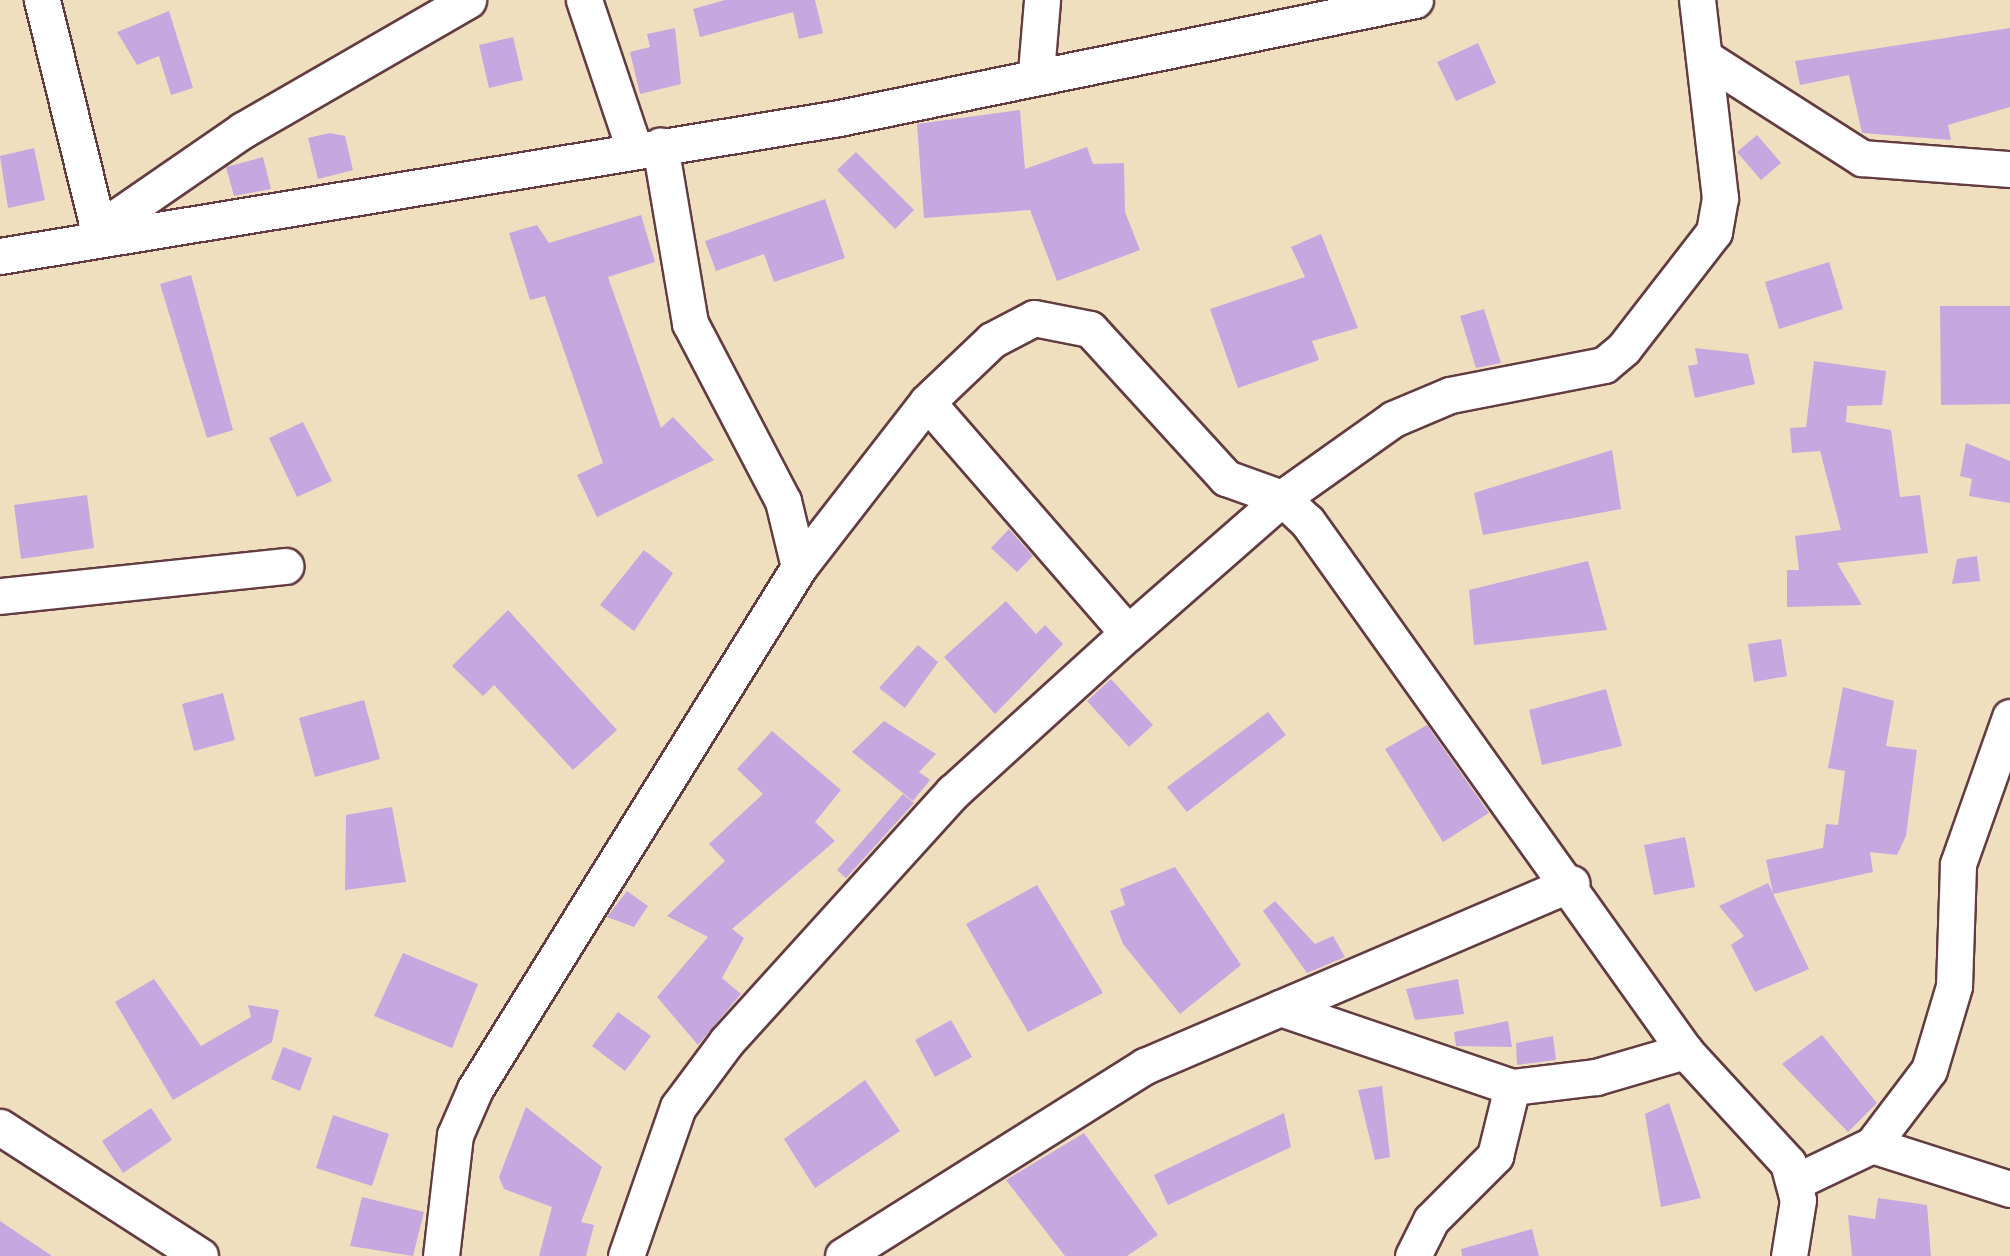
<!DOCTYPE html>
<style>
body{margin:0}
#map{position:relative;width:2010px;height:1256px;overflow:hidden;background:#f0dfbf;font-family:Caveat,sans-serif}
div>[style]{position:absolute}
.building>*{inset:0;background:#c7a7e0}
.roads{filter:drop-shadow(2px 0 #633c41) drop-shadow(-2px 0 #633c41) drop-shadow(0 2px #633c41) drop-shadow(0 -2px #633c41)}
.minor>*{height:35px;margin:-17.5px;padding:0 17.5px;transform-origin:17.5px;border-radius:17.5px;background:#fff}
span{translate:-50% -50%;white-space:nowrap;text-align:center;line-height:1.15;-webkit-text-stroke:8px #fbf7ec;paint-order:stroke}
</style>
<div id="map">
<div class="building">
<i style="clip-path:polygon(725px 0,815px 0,823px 33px,799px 39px,793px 12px,700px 37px,693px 9px)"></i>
<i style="clip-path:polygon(169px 11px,193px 88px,171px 95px,159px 56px,137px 65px,117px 32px)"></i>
<i style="clip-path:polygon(675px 28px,681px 84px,640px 94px,630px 52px,650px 47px,647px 34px)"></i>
<i style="clip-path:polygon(2010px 28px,2010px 107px,1948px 125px,1951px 140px,1862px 133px,1849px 75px,1800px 85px,1795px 61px)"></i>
<i style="clip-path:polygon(513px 37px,523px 80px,489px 88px,479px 45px)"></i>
<i style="clip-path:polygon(1478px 43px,1496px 83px,1456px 101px,1437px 62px)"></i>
<i style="clip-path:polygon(1020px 110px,1025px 169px,1087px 147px,1093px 164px,1124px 163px,1125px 212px,1140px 250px,1057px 281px,1030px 210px,924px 218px,917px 124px)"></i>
<i style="clip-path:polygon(330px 133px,345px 136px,353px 170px,318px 179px,308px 138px)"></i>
<i style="clip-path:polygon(1757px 135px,1781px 163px,1761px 180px,1737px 152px)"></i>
<i style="clip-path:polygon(34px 148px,45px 200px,8px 208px,0 156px)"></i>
<i style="clip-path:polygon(856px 152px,914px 210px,895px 229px,837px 170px)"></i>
<i style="clip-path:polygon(263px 157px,271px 189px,234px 196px,226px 167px)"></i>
<i style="clip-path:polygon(825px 199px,845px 258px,774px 282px,764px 254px,716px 271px,705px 241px)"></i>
<i style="clip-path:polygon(641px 215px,655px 262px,608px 277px,661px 428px,673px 417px,714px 460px,597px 517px,577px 475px,603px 463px,545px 296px,530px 300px,509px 233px,537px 225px,549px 243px)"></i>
<i style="clip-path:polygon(1321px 234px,1358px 328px,1312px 341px,1319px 360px,1238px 388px,1210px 309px,1305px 277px,1291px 247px)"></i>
<i style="clip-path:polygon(1829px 262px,1843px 309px,1779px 329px,1765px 282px)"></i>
<i style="clip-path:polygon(191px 275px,233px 430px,207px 438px,160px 284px)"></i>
<i style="clip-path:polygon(1940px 306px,2010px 306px,2010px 404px,1941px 405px)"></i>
<i style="clip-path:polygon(1484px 309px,1501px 363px,1476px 368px,1460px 316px)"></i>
<i style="clip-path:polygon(1695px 348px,1748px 354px,1755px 384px,1695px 398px,1688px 366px,1698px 364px)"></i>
<i style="clip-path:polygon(1814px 361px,1886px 371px,1882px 405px,1847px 406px,1846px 422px,1891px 430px,1900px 497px,1920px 495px,1928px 553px,1837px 563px,1862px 605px,1787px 607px,1787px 570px,1799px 570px,1795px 536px,1841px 530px,1820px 451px,1792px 453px,1790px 428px,1806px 427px)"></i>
<i style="clip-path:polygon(303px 422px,332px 481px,297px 497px,269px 438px)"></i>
<i style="clip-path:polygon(1966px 443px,2010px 461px,2010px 503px,1969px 496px,1972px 479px,1960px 476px)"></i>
<i style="clip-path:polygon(1612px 450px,1621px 509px,1483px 535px,1474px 493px)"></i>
<i style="clip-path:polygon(87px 495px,94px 548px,21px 559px,14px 505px)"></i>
<i style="clip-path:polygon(1009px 529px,1033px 556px,1017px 572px,991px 548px)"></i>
<i style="clip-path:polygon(644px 550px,673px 573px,634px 631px,600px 605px)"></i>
<i style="clip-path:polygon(1977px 556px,1980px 581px,1952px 584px,1957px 559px)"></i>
<i style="clip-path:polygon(1588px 561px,1607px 630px,1474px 645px,1469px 590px)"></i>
<i style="clip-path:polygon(1006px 601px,1036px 634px,1045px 625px,1063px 644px,995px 714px,944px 657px)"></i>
<i style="clip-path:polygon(508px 610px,617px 730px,573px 770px,494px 685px,483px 696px,452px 666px)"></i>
<i style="clip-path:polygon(1781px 639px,1787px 676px,1754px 682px,1748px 644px)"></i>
<i style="clip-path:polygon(918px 645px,938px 662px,905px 708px,879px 688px)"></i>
<i style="clip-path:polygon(1111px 679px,1153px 725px,1129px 747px,1087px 701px)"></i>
<i style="clip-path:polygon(1843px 687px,1894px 701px,1886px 746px,1917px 750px,1906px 836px,1897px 855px,1870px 852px,1873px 872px,1773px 894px,1809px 969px,1755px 992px,1731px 945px,1744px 936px,1719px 906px,1768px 883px,1773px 893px,1766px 860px,1823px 848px,1826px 824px,1838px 825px,1845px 771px,1828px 768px)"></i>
<i style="clip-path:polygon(1606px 689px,1622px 746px,1542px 765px,1529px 710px)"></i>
<i style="clip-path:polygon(223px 693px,235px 740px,194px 751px,182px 704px)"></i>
<i style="clip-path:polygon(364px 700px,380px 759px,315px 777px,299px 718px)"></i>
<i style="clip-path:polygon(1268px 712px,1286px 735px,1187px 812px,1167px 787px)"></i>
<i style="clip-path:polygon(884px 721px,936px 754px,919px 772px,930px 780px,913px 801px,852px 752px)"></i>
<i style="clip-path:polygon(1427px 725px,1489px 813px,1443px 842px,1385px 749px)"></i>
<i style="clip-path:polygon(772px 731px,841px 790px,815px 822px,835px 841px,732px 929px,744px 938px,722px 978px,741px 994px,698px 1045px,657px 997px,708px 937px,667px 916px,725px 861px,709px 844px,763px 794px,737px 769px)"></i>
<i style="clip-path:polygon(903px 794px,914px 803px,846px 878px,837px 870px)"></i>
<i style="clip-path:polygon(392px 807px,406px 882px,345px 890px,346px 815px)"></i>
<i style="clip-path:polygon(1685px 837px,1695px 887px,1654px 895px,1644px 845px)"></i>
<i style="clip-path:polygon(1175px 867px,1241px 965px,1180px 1014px,1123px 944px,1110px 911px,1125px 905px,1120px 889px)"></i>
<i style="clip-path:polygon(1037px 885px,1103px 993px,1028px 1032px,966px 924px)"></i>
<i style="clip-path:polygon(627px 891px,648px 906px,634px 927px,607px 917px)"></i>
<i style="clip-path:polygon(1275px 901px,1315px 944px,1333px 936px,1345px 957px,1307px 973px,1263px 911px)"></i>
<i style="clip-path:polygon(403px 953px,478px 984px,452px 1048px,374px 1016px)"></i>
<i style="clip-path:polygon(154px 979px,201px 1046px,251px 1017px,248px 1005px,279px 1010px,272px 1042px,173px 1100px,115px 1002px)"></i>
<i style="clip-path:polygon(1458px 979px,1464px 1014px,1415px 1020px,1406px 989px)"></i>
<i style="clip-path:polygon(618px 1012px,651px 1036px,625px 1071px,592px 1046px)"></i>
<i style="clip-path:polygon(951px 1020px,972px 1057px,935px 1077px,915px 1040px)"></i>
<i style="clip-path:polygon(1508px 1021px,1512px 1047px,1456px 1046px,1454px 1032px)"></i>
<i style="clip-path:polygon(1822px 1035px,1877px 1103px,1848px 1132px,1782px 1064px)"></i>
<i style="clip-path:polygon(1553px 1036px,1556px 1060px,1517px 1065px,1516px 1043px)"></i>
<i style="clip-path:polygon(283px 1047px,312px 1058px,300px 1091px,271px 1079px)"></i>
<i style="clip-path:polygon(865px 1080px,900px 1131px,815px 1188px,784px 1139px)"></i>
<i style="clip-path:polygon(1382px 1086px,1390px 1157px,1375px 1160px,1358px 1090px)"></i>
<i style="clip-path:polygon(1669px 1103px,1701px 1198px,1661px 1207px,1645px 1114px)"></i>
<i style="clip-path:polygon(526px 1107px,602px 1167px,581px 1222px,594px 1225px,586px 1256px,539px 1256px,552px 1207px,504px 1189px,499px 1177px)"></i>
<i style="clip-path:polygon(151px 1108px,172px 1140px,123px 1173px,102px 1141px)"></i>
<i style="clip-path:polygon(1284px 1113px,1291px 1147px,1168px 1205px,1154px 1175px)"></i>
<i style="clip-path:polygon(333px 1115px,389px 1134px,372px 1186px,316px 1168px)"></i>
<i style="clip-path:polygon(1084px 1133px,1158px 1235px,1127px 1256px,1065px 1256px,1006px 1180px)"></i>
<i style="clip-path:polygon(362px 1197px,424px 1212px,413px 1256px,350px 1246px)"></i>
<i style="clip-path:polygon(1878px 1198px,1927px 1205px,1931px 1256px,1852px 1256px,1848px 1215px,1875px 1219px)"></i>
<i style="clip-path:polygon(0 1221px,52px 1256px,0 1256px)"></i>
<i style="clip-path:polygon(1532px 1229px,1539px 1256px,1462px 1256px,1461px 1249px)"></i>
</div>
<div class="roads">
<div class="minor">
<i style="left:42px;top:0;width:235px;rotate:76.2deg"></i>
<i style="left:584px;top:0;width:157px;rotate:71.4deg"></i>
<i style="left:1707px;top:59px;width:184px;rotate:32.6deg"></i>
<i style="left:1862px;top:158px;width:148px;rotate:4.3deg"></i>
<i style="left:1036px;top:72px;width:72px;rotate:-85.2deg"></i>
<i style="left:95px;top:232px;width:180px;rotate:-34.6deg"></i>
<i style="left:243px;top:130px;width:260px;rotate:-30deg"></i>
<i style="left:0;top:256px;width:850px;rotate:-9.34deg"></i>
<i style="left:839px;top:118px;width:588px;rotate:-11.58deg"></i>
<i style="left:927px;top:402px;width:306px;rotate:49deg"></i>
<i style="left:799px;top:567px;width:209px;rotate:-52.2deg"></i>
<i style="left:927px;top:402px;width:90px;rotate:-43.6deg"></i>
<i style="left:992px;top:340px;width:47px;rotate:-27.6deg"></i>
<i style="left:1034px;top:318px;width:57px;rotate:11.1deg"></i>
<i style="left:1090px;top:329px;width:202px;rotate:47.6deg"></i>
<i style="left:1226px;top:478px;width:59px;rotate:19.7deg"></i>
<i style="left:1282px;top:498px;width:34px;rotate:43deg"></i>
<i style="left:1307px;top:521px;width:651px;rotate:54.5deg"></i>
<i style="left:1685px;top:1051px;width:152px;rotate:47.4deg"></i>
<i style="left:1788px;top:1163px;width:38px;rotate:75deg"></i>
<i style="left:1798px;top:1200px;width:57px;rotate:99.1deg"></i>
<i style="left:0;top:596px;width:287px;rotate:-6deg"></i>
<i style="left:1280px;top:1008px;width:245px;rotate:18.8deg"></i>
<i style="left:1512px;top:1087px;width:85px;rotate:-6.8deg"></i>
<i style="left:1596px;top:1077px;width:93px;rotate:-16.3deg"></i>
<i style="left:0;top:1127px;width:238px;rotate:32.8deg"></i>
<i style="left:1872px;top:1145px;width:145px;rotate:17.7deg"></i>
<i style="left:1797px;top:1181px;width:83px;rotate:-25.6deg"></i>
<i style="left:1872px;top:1145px;width:94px;rotate:-52.8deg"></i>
<i style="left:1929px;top:1070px;width:88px;rotate:-73.4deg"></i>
<i style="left:1954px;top:986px;width:122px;rotate:-88.1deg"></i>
<i style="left:1958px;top:864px;width:156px;rotate:-70.5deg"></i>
<i style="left:441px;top:1256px;width:122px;rotate:-83.4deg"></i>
<i style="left:455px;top:1135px;width:50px;rotate:-66.5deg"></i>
<i style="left:475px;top:1089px;width:614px;rotate:-58.17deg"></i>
<i style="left:799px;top:567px;width:68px;rotate:-103.6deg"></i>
<i style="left:783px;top:501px;width:201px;rotate:-117.6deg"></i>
<i style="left:690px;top:323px;width:180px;rotate:-99.6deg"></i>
<i style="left:626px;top:1256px;width:158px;rotate:-70.8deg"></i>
<i style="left:678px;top:1107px;width:82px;rotate:-53.4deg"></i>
<i style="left:727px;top:1041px;width:336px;rotate:-47.8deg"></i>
<i style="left:953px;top:792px;width:236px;rotate:-42.3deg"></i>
<i style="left:1128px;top:633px;width:205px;rotate:-41.2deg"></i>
<i style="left:1282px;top:498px;width:136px;rotate:-35.4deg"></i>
<i style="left:1393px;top:419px;width:62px;rotate:-22.8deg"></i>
<i style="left:1450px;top:395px;width:157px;rotate:-11deg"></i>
<i style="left:1604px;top:365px;width:26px;rotate:-40deg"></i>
<i style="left:1624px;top:348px;width:147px;rotate:-52.2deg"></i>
<i style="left:1714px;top:232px;width:35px;rotate:-80deg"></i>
<i style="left:1720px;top:198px;width:199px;rotate:-96.6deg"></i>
<i style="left:843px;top:1256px;width:357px;rotate:-32.2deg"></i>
<i style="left:1145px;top:1066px;width:464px;rotate:-23.2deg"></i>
<i style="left:1413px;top:1256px;width:40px;rotate:-63.4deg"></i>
<i style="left:1431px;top:1220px;width:91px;rotate:-45deg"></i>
<i style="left:1495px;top:1156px;width:71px;rotate:-76.2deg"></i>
</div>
</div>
</div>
